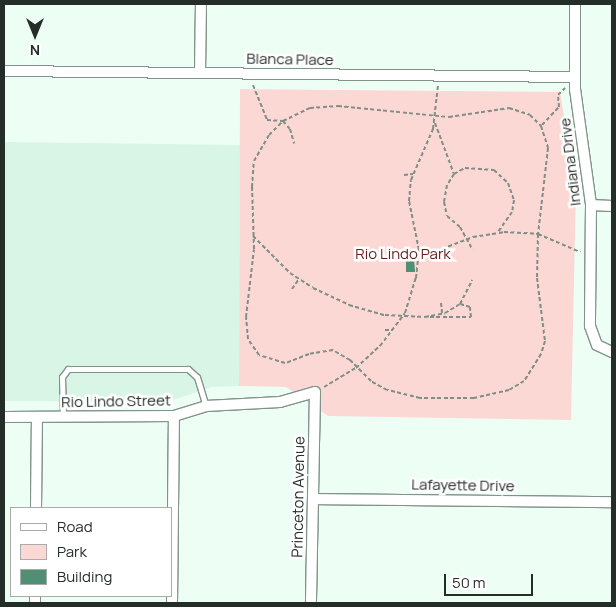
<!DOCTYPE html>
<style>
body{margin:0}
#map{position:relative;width:616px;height:607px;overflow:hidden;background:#edfef5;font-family:Manrope,sans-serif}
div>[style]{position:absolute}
.built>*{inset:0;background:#d8f5e6}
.green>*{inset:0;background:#fcd8d4}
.building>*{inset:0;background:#4f8f74}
.path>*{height:2px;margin-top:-1px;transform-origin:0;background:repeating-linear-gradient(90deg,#818d87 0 4px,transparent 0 6.5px)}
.roads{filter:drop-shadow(1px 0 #81948b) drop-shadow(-1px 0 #81948b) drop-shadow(0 1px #81948b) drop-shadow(0 -1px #81948b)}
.lane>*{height:5px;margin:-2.5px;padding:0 2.5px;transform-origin:2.5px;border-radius:2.5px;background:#fff}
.street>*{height:10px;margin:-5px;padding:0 5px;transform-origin:5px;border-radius:5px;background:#fff}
span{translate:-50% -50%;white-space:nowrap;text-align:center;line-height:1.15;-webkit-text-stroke:5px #fff;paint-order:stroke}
.street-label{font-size:15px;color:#252d29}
.park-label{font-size:15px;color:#691c1a}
.frame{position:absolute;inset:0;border:5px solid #252d29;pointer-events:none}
.legend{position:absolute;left:10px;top:507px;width:162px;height:90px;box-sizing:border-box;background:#fff;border:1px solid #a8aba9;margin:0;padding:6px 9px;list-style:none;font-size:15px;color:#252d29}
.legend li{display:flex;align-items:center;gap:10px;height:25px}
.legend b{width:25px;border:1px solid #a8aba9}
.north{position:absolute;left:10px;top:10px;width:50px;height:50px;-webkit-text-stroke:4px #fff;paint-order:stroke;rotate:180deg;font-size:14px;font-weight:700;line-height:20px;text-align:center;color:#252d29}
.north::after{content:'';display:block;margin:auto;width:18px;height:22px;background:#252d29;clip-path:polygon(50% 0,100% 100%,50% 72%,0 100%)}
.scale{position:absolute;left:444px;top:574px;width:89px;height:22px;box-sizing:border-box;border:2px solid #252d29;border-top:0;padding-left:6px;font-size:15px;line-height:18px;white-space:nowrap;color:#252d29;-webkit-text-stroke:4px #fff;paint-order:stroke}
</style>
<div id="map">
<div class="built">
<i style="clip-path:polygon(4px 142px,240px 145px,239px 386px,212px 387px,167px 402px,4px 401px)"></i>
</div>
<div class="green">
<i style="clip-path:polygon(240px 89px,560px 92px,576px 188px,571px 420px,328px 416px,286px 387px,239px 386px)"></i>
</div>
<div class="building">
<i style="clip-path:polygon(406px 257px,414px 257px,415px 272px,406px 272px)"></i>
</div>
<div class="path">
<i style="left:253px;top:85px;width:38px;rotate:68deg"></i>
<i style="left:267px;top:120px;width:16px;rotate:4deg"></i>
<i style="left:283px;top:121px;width:11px;rotate:49deg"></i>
<i style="left:290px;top:129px;width:15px;rotate:74deg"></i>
<i style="left:338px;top:106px;width:112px;rotate:5.7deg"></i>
<i style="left:449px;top:117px;width:61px;rotate:-8.5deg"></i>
<i style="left:509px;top:108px;width:22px;rotate:18deg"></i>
<i style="left:530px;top:115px;width:16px;rotate:45deg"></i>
<i style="left:541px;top:126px;width:23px;rotate:72deg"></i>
<i style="left:548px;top:148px;width:87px;rotate:96.6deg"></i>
<i style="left:538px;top:234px;width:44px;rotate:91.3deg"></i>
<i style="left:537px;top:278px;width:64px;rotate:82.8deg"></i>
<i style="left:545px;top:341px;width:14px;rotate:107deg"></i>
<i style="left:541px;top:354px;width:32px;rotate:122deg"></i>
<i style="left:524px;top:381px;width:17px;rotate:149deg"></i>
<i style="left:509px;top:390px;width:36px;rotate:167deg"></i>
<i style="left:474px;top:398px;width:54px;rotate:180deg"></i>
<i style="left:420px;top:398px;width:34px;rotate:-166deg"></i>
<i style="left:387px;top:390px;width:18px;rotate:-151deg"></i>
<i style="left:371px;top:381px;width:30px;rotate:-135deg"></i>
<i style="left:350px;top:360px;width:20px;rotate:-150deg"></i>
<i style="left:333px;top:350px;width:24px;rotate:171deg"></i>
<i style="left:309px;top:354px;width:26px;rotate:159deg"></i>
<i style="left:285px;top:363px;width:27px;rotate:-163deg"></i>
<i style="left:259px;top:355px;width:19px;rotate:-125deg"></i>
<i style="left:248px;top:339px;width:22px;rotate:-95deg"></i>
<i style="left:246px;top:317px;width:68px;rotate:-83.3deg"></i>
<i style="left:254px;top:249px;width:62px;rotate:-91.8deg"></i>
<i style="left:252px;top:187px;width:26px;rotate:-86deg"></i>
<i style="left:254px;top:161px;width:30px;rotate:-60deg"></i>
<i style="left:269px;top:135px;width:20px;rotate:-45deg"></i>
<i style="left:283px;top:121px;width:30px;rotate:-26deg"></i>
<i style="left:310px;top:108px;width:28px;rotate:-4deg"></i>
<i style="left:435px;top:123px;width:54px;rotate:69.6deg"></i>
<i style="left:454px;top:174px;width:13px;rotate:122deg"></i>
<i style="left:447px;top:185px;width:17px;rotate:100deg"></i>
<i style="left:444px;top:202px;width:14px;rotate:78deg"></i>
<i style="left:447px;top:216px;width:17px;rotate:40deg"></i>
<i style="left:460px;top:227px;width:26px;rotate:61deg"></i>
<i style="left:542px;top:125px;width:25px;rotate:-47deg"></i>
<i style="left:559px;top:107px;width:12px;rotate:-95deg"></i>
<i style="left:558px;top:95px;width:10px;rotate:-45deg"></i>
<i style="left:454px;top:174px;width:13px;rotate:-29deg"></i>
<i style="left:465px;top:168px;width:29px;rotate:4deg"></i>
<i style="left:494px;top:170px;width:19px;rotate:43deg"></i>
<i style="left:508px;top:183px;width:18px;rotate:71deg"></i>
<i style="left:514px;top:200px;width:12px;rotate:99deg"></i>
<i style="left:512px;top:212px;width:24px;rotate:125deg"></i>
<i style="left:404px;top:175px;width:9px;rotate:-6deg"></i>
<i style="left:253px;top:236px;width:52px;rotate:45deg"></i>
<i style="left:290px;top:273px;width:27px;rotate:33deg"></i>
<i style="left:313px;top:288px;width:40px;rotate:25deg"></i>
<i style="left:349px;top:305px;width:37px;rotate:16deg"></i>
<i style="left:385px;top:315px;width:40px;rotate:2.9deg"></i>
<i style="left:425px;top:317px;width:20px;rotate:-11deg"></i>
<i style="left:445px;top:313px;width:17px;rotate:-31deg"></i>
<i style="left:460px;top:304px;width:27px;rotate:-63deg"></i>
<i style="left:418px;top:258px;width:59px;rotate:-20.9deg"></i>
<i style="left:473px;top:237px;width:31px;rotate:-9deg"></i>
<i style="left:504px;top:232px;width:34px;rotate:3deg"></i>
<i style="left:538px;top:234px;width:46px;rotate:23.2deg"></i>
<i style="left:292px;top:289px;width:12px;rotate:-55deg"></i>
<i style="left:441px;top:303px;width:10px;rotate:84deg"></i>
<i style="left:430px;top:317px;width:41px"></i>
<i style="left:471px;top:317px;width:10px;rotate:-96deg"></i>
<i style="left:470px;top:307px;width:10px;rotate:-163deg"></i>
<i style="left:385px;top:330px;width:8px"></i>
<i style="left:324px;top:387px;width:37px;rotate:-31deg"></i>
<i style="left:356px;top:368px;width:33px;rotate:-43deg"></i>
<i style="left:380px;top:346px;width:41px;rotate:-52.9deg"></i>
<i style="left:405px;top:313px;width:37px;rotate:-73deg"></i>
<i style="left:416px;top:278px;width:28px;rotate:-84deg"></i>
<i style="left:419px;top:250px;width:50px;rotate:-101.5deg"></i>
<i style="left:409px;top:201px;width:21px;rotate:-85deg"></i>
<i style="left:411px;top:180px;width:56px;rotate:-66.7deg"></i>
<i style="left:433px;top:129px;width:44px;rotate:-83.5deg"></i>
</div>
<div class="roads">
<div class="lane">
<i style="left:63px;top:417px;width:40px;rotate:-91.4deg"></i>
<i style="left:62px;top:377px;width:10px;rotate:-53deg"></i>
<i style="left:68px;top:369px;width:120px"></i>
<i style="left:188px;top:369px;width:12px;rotate:42deg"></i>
<i style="left:197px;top:377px;width:30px;rotate:73deg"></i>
</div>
<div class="street">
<i style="left:575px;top:4px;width:85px;rotate:90deg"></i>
<i style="left:575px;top:89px;width:117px;rotate:82.1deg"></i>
<i style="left:591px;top:205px;width:121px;rotate:90.5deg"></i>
<i style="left:590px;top:326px;width:20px;rotate:70deg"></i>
<i style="left:597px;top:345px;width:17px;rotate:25deg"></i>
<i style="left:4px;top:71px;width:571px;rotate:0.6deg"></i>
<i style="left:200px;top:73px;width:69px;rotate:-89.2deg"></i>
<i style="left:591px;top:205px;width:21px;rotate:3deg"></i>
<i style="left:4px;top:417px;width:170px;rotate:-0.3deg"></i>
<i style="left:174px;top:416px;width:34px;rotate:-17deg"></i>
<i style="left:206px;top:406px;width:74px;rotate:-3.1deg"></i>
<i style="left:280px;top:402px;width:36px;rotate:-16deg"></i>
<i style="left:315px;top:392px;width:211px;rotate:91.1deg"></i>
<i style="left:313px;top:499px;width:299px;rotate:0.6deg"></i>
<i style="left:36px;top:508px;width:91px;rotate:-89.4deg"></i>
<i style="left:35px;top:603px;width:7px;rotate:-90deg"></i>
<i style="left:172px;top:603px;width:187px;rotate:-89.4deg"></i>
</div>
</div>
<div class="street-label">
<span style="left:290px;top:59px;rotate:1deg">Blanca Place</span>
<span style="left:570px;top:162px;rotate:-97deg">Indiana Drive</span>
<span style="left:116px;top:401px;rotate:-1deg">Rio Lindo Street</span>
<span style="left:463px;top:485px;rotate:1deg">Lafayette Drive</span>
<span style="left:298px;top:497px;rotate:-89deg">Princeton Avenue</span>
</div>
<div class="park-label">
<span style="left:403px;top:254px">Rio Lindo Park</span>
</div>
<div class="frame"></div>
<ul class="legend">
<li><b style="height:6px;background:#fff"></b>Road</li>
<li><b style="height:14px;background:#fcd8d4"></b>Park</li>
<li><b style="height:14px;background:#4f8f74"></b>Building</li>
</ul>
<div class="north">N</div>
<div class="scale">50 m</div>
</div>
